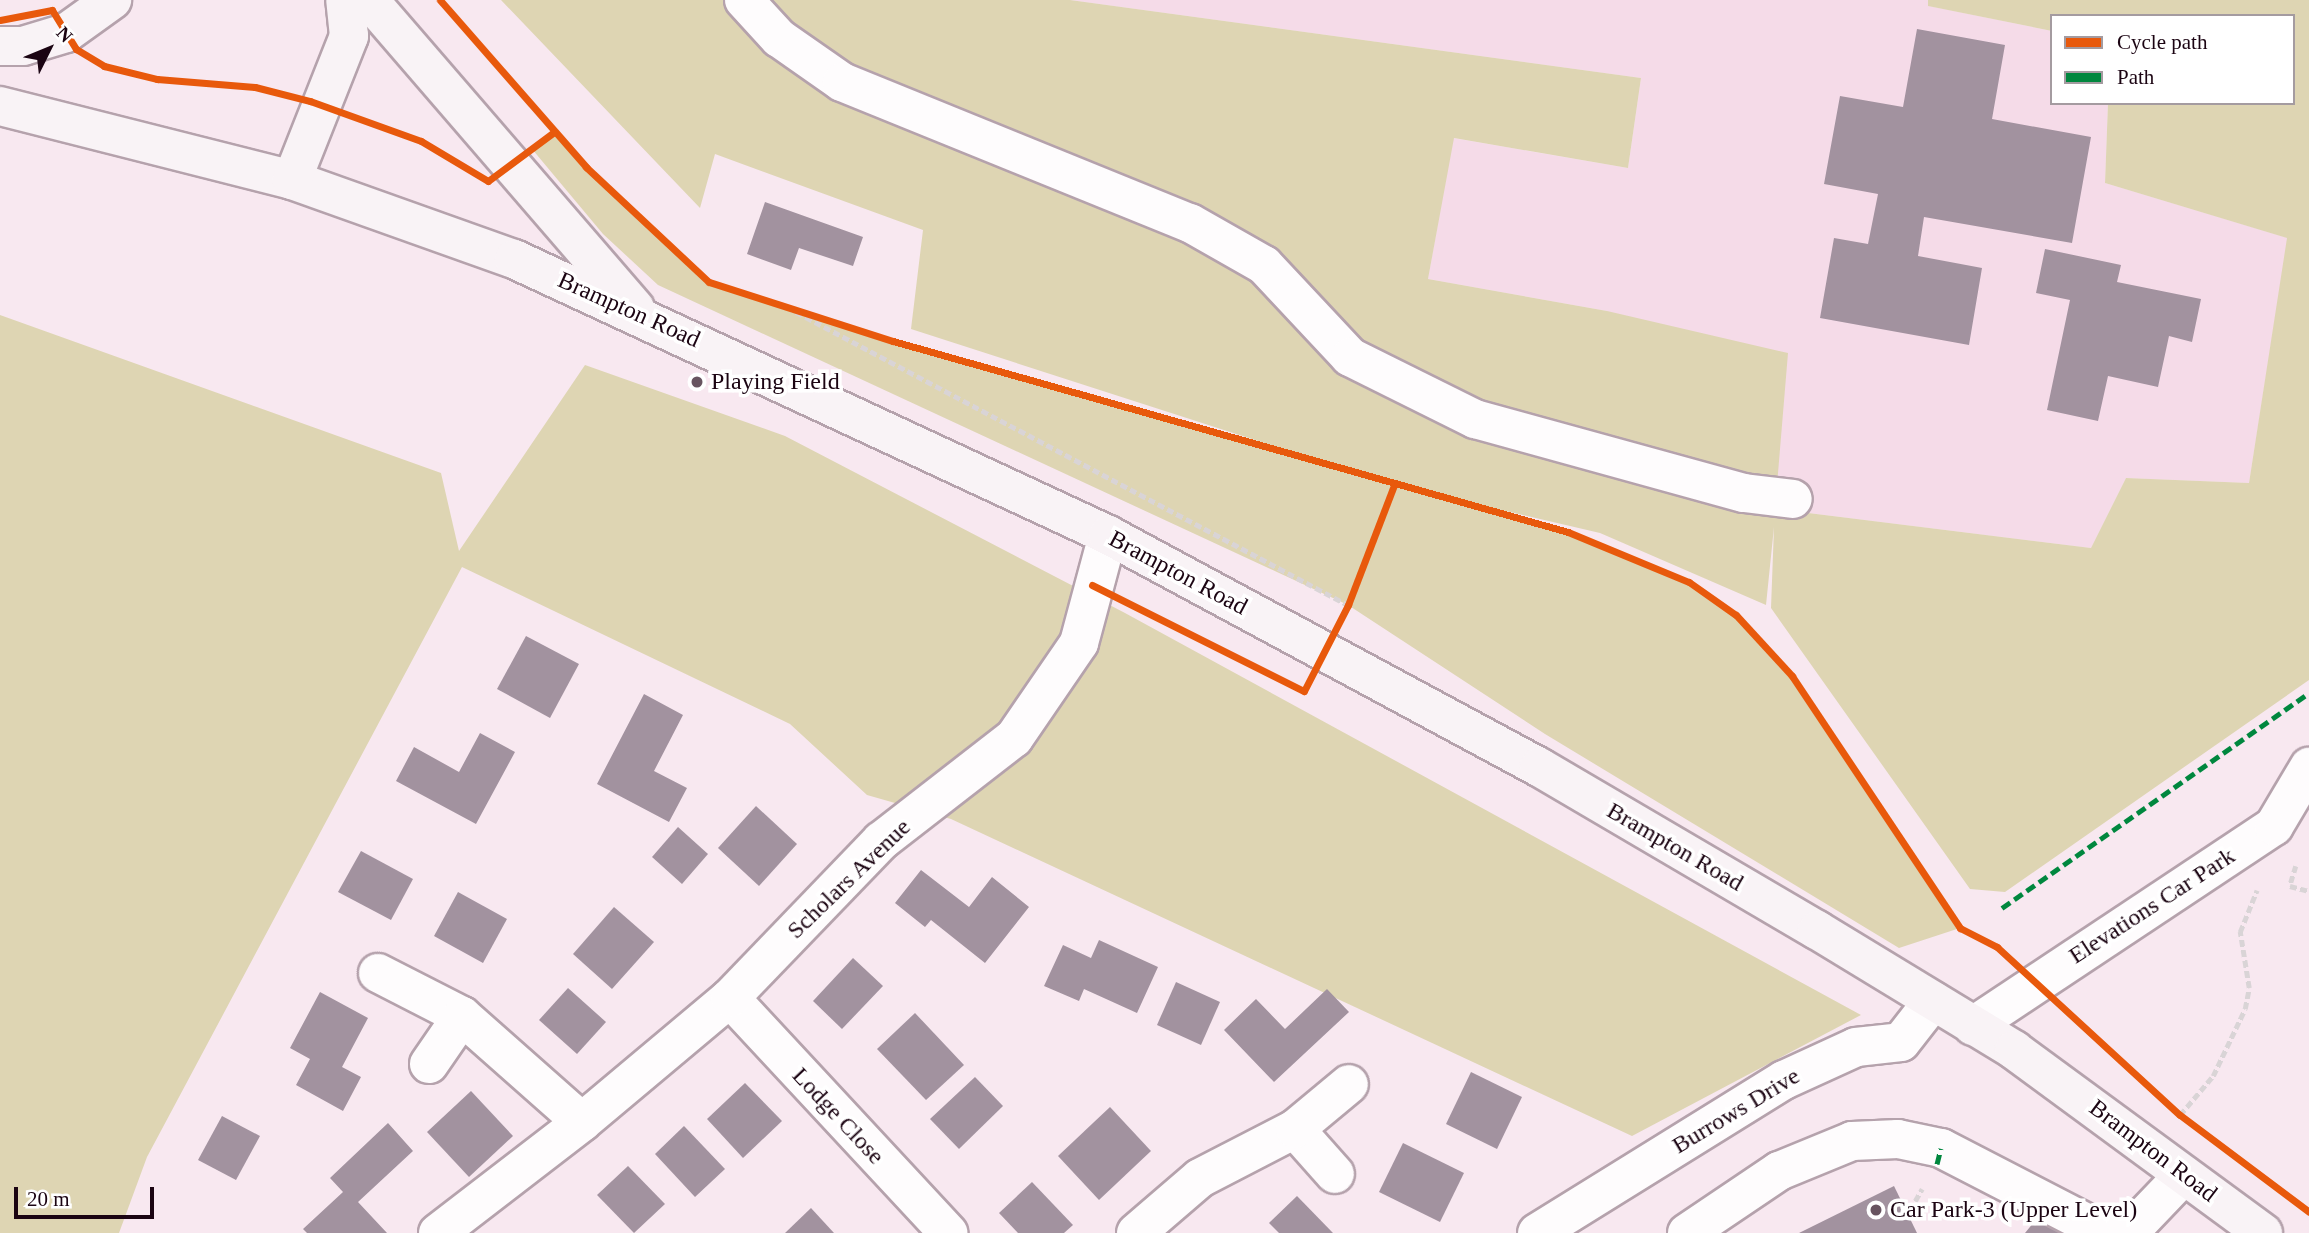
<!DOCTYPE html>
<style>
body{margin:0}
#map{position:relative;width:2309px;height:1233px;overflow:hidden;background:#f8e8f0;font-family:Georgia,serif}
div>[style]{position:absolute}
.built>*{inset:0;background:#f5dbe8}
.green>*{inset:0;background:#ded5b3}
.building>*{inset:0;background:#a2929f}
.path>*{height:4.5px;margin-top:-2.25px;transform-origin:0;background:repeating-linear-gradient(90deg,#d9d4d6 0 7px,transparent 0 10.5px)}
.roads{filter:drop-shadow(2px 0 #b5a2ac) drop-shadow(-2px 0 #b5a2ac) drop-shadow(0 2px #b5a2ac) drop-shadow(0 -2px #b5a2ac)}
.minor>*{height:38px;margin:-19px;padding:0 19px;transform-origin:19px;border-radius:19px;background:#fefcfd}
.major>*{height:38px;margin:-19px;padding:0 19px;transform-origin:19px;border-radius:19px;background:#f9f3f6}
.quiet>*{height:5px;margin-top:-2.5px;transform-origin:0;background:repeating-linear-gradient(90deg,#00873e 0 10px,transparent 0 15px)}
.cycleway>*{height:7px;margin:-3.5px;padding:0 3.5px;transform-origin:3.5px;border-radius:3.5px;background:#e8590c}
.dots>*{width:19px;height:19px;translate:-50% -50%;box-sizing:border-box;border:4px solid #fff;border-radius:50%}
span{translate:-50% -50%;white-space:nowrap;text-align:center;line-height:1.15;-webkit-text-stroke:7px #fff;paint-order:stroke}
.street-label{font-size:24px;color:#1b0412}
.poi-label{font-size:24px;color:#1b0412}
.left{translate:0 -50%;text-align:left}
.legend{position:absolute;left:2050px;top:14px;width:245px;height:91px;box-sizing:border-box;background:#fff;border:2px solid #a49ba0;margin:0;padding:9px 12px;list-style:none;font-size:21px;color:#1b0412}
.legend li{display:flex;align-items:center;gap:14px;height:35px}
.legend b{width:35px;border:2px solid #a49ba0}
.north{position:absolute;left:14px;top:14px;width:70px;height:70px;-webkit-text-stroke:5px #fff;paint-order:stroke;rotate:47deg;font-size:19px;font-weight:700;line-height:28px;text-align:center;color:#1b0412}
.north::after{content:'';display:block;margin:auto;width:24px;height:32px;background:#1b0412;clip-path:polygon(50% 0,100% 100%,50% 72%,0 100%)}
.scale{position:absolute;left:14px;top:1187px;width:140px;height:32px;box-sizing:border-box;border:4px solid #1b0412;border-top:0;padding-left:9px;font-size:21px;line-height:24px;white-space:nowrap;color:#1b0412;-webkit-text-stroke:5px #fff;paint-order:stroke}
</style>
<div id="map">
<div class="built">
<i style="clip-path:polygon(1070px 0,1929px 0,1929px 6px,2052px 31px,2052px 103px,2108px 103px,2105px 183px,2288px 238px,2249px 483px,2126px 478px,2091px 548px,1775px 509px,1607px 311px,1428px 279px,1453px 138px,1628px 168px,1641px 78px)"></i>
</div>
<div class="green">
<i style="clip-path:polygon(501px 0,1070px 0,1641px 78px,1628px 168px,1454px 138px,1428px 279px,1607px 311px,1788px 353px,1775px 509px,2091px 548px,2126px 478px,2249px 483px,2287px 238px,2105px 183px,2108px 103px,2293px 103px,2293px 16px,2052px 16px,2052px 31px,1928px 6px,1928px 0,2309px 0,2309px 680px,2005px 892px,1970px 889px,1771px 608px,1774px 527px,1766px 605px,1600px 533px,1424px 492px,1568px 532px,1689px 582px,1736px 615px,1792px 676px,1960px 928px,1899px 948px,1545px 734px,1348px 605px,658px 285px,603px 234px,532px 149px,554px 132px,709px 282px,893px 341px,1382px 481px,911px 329px,923px 230px,715px 154px,700px 208px)"></i>
<i style="clip-path:polygon(0 315px,441px 473px,459px 551px,585px 365px,785px 436px,1125px 613px,1861px 1015px,1632px 1136px,951px 819px,867px 795px,790px 724px,462px 567px,147px 1157px,119px 1233px,0 1233px)"></i>
</div>
<div class="building">
<i style="clip-path:polygon(1917px 29px,2005px 45px,1992px 119px,2091px 137px,2072px 243px,1924px 217px,1918px 256px,1982px 268px,1969px 345px,1820px 318px,1834px 238px,1868px 244px,1878px 194px,1824px 184px,1840px 96px,1903px 107px)"></i>
<i style="clip-path:polygon(765px 202px,863px 237px,853px 266px,799px 248px,791px 270px,747px 254px)"></i>
<i style="clip-path:polygon(2045px 249px,2121px 265px,2117px 282px,2201px 299px,2192px 342px,2169px 336px,2158px 387px,2108px 376px,2098px 421px,2047px 410px,2070px 300px,2036px 293px)"></i>
<i style="clip-path:polygon(526px 636px,579px 664px,550px 718px,497px 689px)"></i>
<i style="clip-path:polygon(644px 694px,683px 715px,654px 771px,687px 788px,669px 822px,597px 784px)"></i>
<i style="clip-path:polygon(480px 733px,515px 752px,476px 824px,396px 781px,414px 747px,459px 772px)"></i>
<i style="clip-path:polygon(756px 806px,797px 844px,759px 886px,718px 848px)"></i>
<i style="clip-path:polygon(678px 827px,708px 854px,682px 884px,652px 857px)"></i>
<i style="clip-path:polygon(361px 851px,413px 879px,391px 920px,338px 892px)"></i>
<i style="clip-path:polygon(921px 870px,969px 907px,992px 877px,1029px 907px,985px 963px,931px 920px,925px 927px,895px 903px)"></i>
<i style="clip-path:polygon(458px 892px,507px 919px,483px 963px,434px 936px)"></i>
<i style="clip-path:polygon(614px 907px,654px 942px,612px 989px,573px 954px)"></i>
<i style="clip-path:polygon(1099px 940px,1158px 967px,1137px 1013px,1084px 989px,1079px 1001px,1044px 986px,1063px 945px,1091px 958px)"></i>
<i style="clip-path:polygon(853px 958px,883px 986px,842px 1029px,813px 1001px)"></i>
<i style="clip-path:polygon(1176px 982px,1220px 1002px,1201px 1045px,1157px 1025px)"></i>
<i style="clip-path:polygon(568px 988px,606px 1022px,577px 1054px,539px 1020px)"></i>
<i style="clip-path:polygon(1327px 989px,1349px 1012px,1274px 1082px,1224px 1030px,1256px 999px,1285px 1029px)"></i>
<i style="clip-path:polygon(320px 992px,368px 1018px,342px 1067px,361px 1077px,343px 1111px,296px 1085px,310px 1059px,290px 1048px)"></i>
<i style="clip-path:polygon(915px 1013px,964px 1065px,926px 1100px,877px 1049px)"></i>
<i style="clip-path:polygon(1471px 1072px,1522px 1097px,1497px 1149px,1446px 1124px)"></i>
<i style="clip-path:polygon(975px 1077px,1003px 1106px,959px 1149px,930px 1119px)"></i>
<i style="clip-path:polygon(745px 1083px,782px 1121px,743px 1158px,707px 1119px)"></i>
<i style="clip-path:polygon(471px 1091px,513px 1136px,469px 1177px,427px 1132px)"></i>
<i style="clip-path:polygon(1110px 1107px,1151px 1151px,1099px 1200px,1058px 1156px)"></i>
<i style="clip-path:polygon(222px 1116px,260px 1136px,236px 1180px,198px 1160px)"></i>
<i style="clip-path:polygon(388px 1123px,413px 1151px,358px 1202px,387px 1233px,307px 1233px,303px 1229px,343px 1192px,330px 1178px)"></i>
<i style="clip-path:polygon(684px 1126px,725px 1169px,695px 1197px,655px 1154px)"></i>
<i style="clip-path:polygon(1403px 1143px,1464px 1173px,1440px 1222px,1379px 1192px)"></i>
<i style="clip-path:polygon(628px 1166px,665px 1204px,634px 1233px,597px 1195px)"></i>
<i style="clip-path:polygon(1032px 1182px,1073px 1225px,1064px 1233px,1018px 1233px,999px 1213px)"></i>
<i style="clip-path:polygon(1894px 1186px,1917px 1233px,1799px 1233px)"></i>
<i style="clip-path:polygon(1297px 1196px,1333px 1233px,1279px 1233px,1269px 1223px)"></i>
<i style="clip-path:polygon(811px 1208px,834px 1233px,785px 1233px)"></i>
<i style="clip-path:polygon(2038px 1217px,2052px 1226px,2063px 1233px,2025px 1233px)"></i>
</div>
<div class="path">
<i style="left:787px;top:307px;width:635px;rotate:27.98deg"></i>
<i style="left:2296px;top:866px;width:21px;rotate:107deg"></i>
<i style="left:2290px;top:886px;width:20px;rotate:15deg"></i>
<i style="left:2180px;top:1115px;width:51px;rotate:-49.8deg"></i>
<i style="left:2213px;top:1076px;width:74px;rotate:-64.5deg"></i>
<i style="left:2245px;top:1009px;width:21px;rotate:-79deg"></i>
<i style="left:2249px;top:988px;width:57px;rotate:-99.1deg"></i>
<i style="left:2240px;top:932px;width:45px;rotate:-68deg"></i>
<i style="left:1915px;top:1201px;width:14px;rotate:-60deg"></i>
</div>
<div class="roads">
<div class="minor">
<i style="left:744px;top:0;width:52px;rotate:47.4deg"></i>
<i style="left:779px;top:38px;width:77px;rotate:34.9deg"></i>
<i style="left:842px;top:82px;width:375px;rotate:22.1deg"></i>
<i style="left:1190px;top:223px;width:85px;rotate:29.6deg"></i>
<i style="left:1264px;top:265px;width:126px;rotate:46.9deg"></i>
<i style="left:1350px;top:357px;width:140px;rotate:26.4deg"></i>
<i style="left:1475px;top:419px;width:279px;rotate:15.4deg"></i>
<i style="left:1744px;top:493px;width:49px;rotate:7deg"></i>
<i style="left:378px;top:973px;width:94px;rotate:27.1deg"></i>
<i style="left:462px;top:1016px;width:160px;rotate:41.5deg"></i>
<i style="left:730px;top:998px;width:321px;rotate:47.1deg"></i>
<i style="left:1973px;top:1026px;width:361px;rotate:-33.6deg"></i>
<i style="left:2274px;top:826px;width:69px;rotate:-59.3deg"></i>
<i style="left:429px;top:1064px;width:58px;rotate:-55.5deg"></i>
<i style="left:1295px;top:1129px;width:60px;rotate:48.4deg"></i>
<i style="left:438px;top:1233px;width:182px;rotate:-37.6deg"></i>
<i style="left:582px;top:1122px;width:193px;rotate:-40deg"></i>
<i style="left:730px;top:998px;width:218px;rotate:-46.1deg"></i>
<i style="left:881px;top:841px;width:168px;rotate:-37.8deg"></i>
<i style="left:1014px;top:738px;width:115px;rotate:-55.6deg"></i>
<i style="left:1079px;top:643px;width:112px;rotate:-75deg"></i>
<i style="left:1136px;top:1233px;width:84px;rotate:-40.7deg"></i>
<i style="left:1200px;top:1178px;width:107px;rotate:-27.3deg"></i>
<i style="left:1295px;top:1129px;width:70px;rotate:-39.8deg"></i>
<i style="left:1537px;top:1233px;width:291px;rotate:-31.8deg"></i>
<i style="left:1784px;top:1080px;width:79px;rotate:-24.6deg"></i>
<i style="left:1856px;top:1047px;width:45px;rotate:-6.3deg"></i>
<i style="left:1901px;top:1042px;width:52px;rotate:-52deg"></i>
<i style="left:1687px;top:1233px;width:111px;rotate:-34deg"></i>
<i style="left:1779px;top:1171px;width:79px;rotate:-22.3deg"></i>
<i style="left:1852px;top:1141px;width:46px;rotate:-2.5deg"></i>
<i style="left:1898px;top:1139px;width:44px;rotate:11.8deg"></i>
<i style="left:1941px;top:1148px;width:179px;rotate:27.3deg"></i>
<i style="left:2100px;top:1230px;width:36px;rotate:-8deg"></i>
<i style="left:2136px;top:1225px;width:69px;rotate:-46.2deg"></i>
</div>
<div class="major">
<i style="left:369px;top:0;width:407px;rotate:49.2deg"></i>
<i style="left:0;top:46px;width:23px"></i>
<i style="left:23px;top:46px;width:45px;rotate:-16.8deg"></i>
<i style="left:66px;top:33px;width:57px;rotate:-35.7deg"></i>
<i style="left:0;top:106px;width:301px;rotate:14.2deg"></i>
<i style="left:292px;top:180px;width:236px;rotate:19.6deg"></i>
<i style="left:514px;top:259px;width:655px;rotate:24.92deg"></i>
<i style="left:1108px;top:535px;width:489px;rotate:28.3deg"></i>
<i style="left:1539px;top:767px;width:322px;rotate:30.4deg"></i>
<i style="left:1817px;top:930px;width:231px;rotate:31.3deg"></i>
<i style="left:2014px;top:1050px;width:309px;rotate:36.3deg"></i>
<i style="left:292px;top:180px;width:155px;rotate:-68.4deg"></i>
<i style="left:349px;top:36px;width:36px;rotate:-96deg"></i>
</div>
</div>
<div class="quiet">
<i style="left:2002px;top:908px;width:375px;rotate:-35deg"></i>
<i style="left:1937px;top:1164px;width:16px;rotate:-76deg"></i>
</div>
<div class="cycleway">
<i style="left:440px;top:0;width:222px;rotate:48.8deg"></i>
<i style="left:586px;top:167px;width:168px;rotate:43.1deg"></i>
<i style="left:709px;top:282px;width:193px;rotate:17.8deg"></i>
<i style="left:893px;top:341px;width:702px;rotate:15.8deg"></i>
<i style="left:1568px;top:532px;width:131px;rotate:22.5deg"></i>
<i style="left:1689px;top:582px;width:57px;rotate:35.1deg"></i>
<i style="left:1736px;top:615px;width:83px;rotate:47.4deg"></i>
<i style="left:1792px;top:676px;width:303px;rotate:56.3deg"></i>
<i style="left:1960px;top:928px;width:42px;rotate:27.2deg"></i>
<i style="left:1997px;top:947px;width:248px;rotate:42.6deg"></i>
<i style="left:2180px;top:1115px;width:161px;rotate:36.9deg"></i>
<i style="left:0;top:20px;width:53px;rotate:-10.9deg"></i>
<i style="left:52px;top:10px;width:46px;rotate:58.4deg"></i>
<i style="left:76px;top:49px;width:33px;rotate:31deg"></i>
<i style="left:104px;top:66px;width:55px;rotate:13.8deg"></i>
<i style="left:157px;top:79px;width:98px;rotate:4.7deg"></i>
<i style="left:255px;top:87px;width:57px;rotate:14.3deg"></i>
<i style="left:310px;top:101px;width:118px;rotate:19.8deg"></i>
<i style="left:421px;top:141px;width:78px;rotate:30.8deg"></i>
<i style="left:488px;top:181px;width:82px;rotate:-36.6deg"></i>
<i style="left:1092px;top:585px;width:237px;rotate:26.6deg"></i>
<i style="left:1304px;top:691px;width:97px;rotate:-62.9deg"></i>
<i style="left:1348px;top:605px;width:129px;rotate:-69deg"></i>
</div>
<div class="dots">
<i style="left:697px;top:382px;background:#685460"></i>
<i style="left:1876px;top:1210px;background:#685460"></i>
</div>
<div class="street-label">
<span style="left:629px;top:310px;rotate:24deg">Brampton Road</span>
<span style="left:1178px;top:573px;rotate:28deg">Brampton Road</span>
<span style="left:1675px;top:847px;rotate:30deg">Brampton Road</span>
<span style="left:849px;top:879px;rotate:-44deg">Scholars Avenue</span>
<span style="left:2152px;top:906px;rotate:-33deg">Elevations Car Park</span>
<span style="left:1736px;top:1111px;rotate:-31deg">Burrows Drive</span>
<span style="left:838px;top:1116px;rotate:47deg">Lodge Close</span>
<span style="left:2153px;top:1151px;rotate:37deg">Brampton Road</span>
</div>
<div class="poi-label">
<span class="left" style="left:711px;top:382px">Playing Field</span>
<span class="left" style="left:1890px;top:1210px">Car Park-3 (Upper Level)</span>
</div>
<ul class="legend">
<li><b style="height:9px;background:#e8590c"></b>Cycle path</li>
<li><b style="height:9px;background:#00873e"></b>Path</li>
</ul>
<div class="north">N</div>
<div class="scale">20 m</div>
</div>
